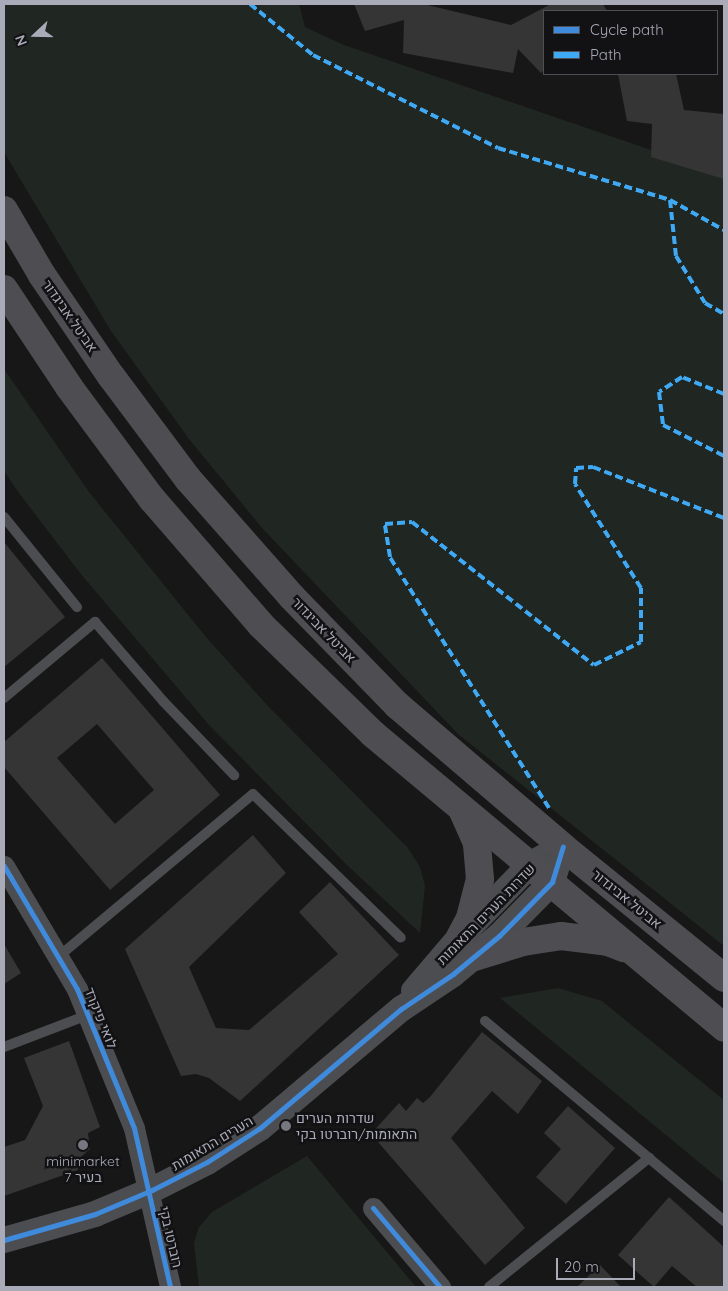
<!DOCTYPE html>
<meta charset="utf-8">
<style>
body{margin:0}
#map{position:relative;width:728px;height:1291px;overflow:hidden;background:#171717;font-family:Quicksand,Heebo,sans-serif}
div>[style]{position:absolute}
.green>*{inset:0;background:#202621}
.building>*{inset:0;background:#353536}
.service>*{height:10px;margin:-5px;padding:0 5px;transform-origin:5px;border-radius:5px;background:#4c4d50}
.minor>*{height:21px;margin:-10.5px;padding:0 10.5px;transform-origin:10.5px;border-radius:10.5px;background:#4c4d50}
.tertiary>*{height:26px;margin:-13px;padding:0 13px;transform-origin:13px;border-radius:13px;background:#4c4d50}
.primary>*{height:28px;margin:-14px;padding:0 14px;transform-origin:14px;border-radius:14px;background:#4e4e52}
.quiet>*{height:4px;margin-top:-2px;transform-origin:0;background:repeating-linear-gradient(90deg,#3fa9f5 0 8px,transparent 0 12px)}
.cycleway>*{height:5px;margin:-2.5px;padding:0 2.5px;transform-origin:2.5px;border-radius:2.5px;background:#408adc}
.dots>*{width:14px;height:14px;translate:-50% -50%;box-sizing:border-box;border:2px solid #121113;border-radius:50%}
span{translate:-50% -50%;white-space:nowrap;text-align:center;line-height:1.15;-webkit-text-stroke:5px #121113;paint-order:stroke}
.street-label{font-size:14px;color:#a9abb8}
.poi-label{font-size:14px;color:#a9abb8}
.left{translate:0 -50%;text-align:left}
.frame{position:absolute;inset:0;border:5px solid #a9abb8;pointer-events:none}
.legend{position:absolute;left:543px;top:10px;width:175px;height:65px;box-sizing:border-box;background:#121113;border:1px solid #4e4f55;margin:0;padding:6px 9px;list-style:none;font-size:15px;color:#a9abb8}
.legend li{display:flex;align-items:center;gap:10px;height:25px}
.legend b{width:25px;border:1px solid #4e4f55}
.north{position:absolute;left:10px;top:10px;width:50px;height:50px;-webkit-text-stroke:4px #121113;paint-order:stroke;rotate:249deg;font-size:14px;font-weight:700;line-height:20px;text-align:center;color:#a9abb8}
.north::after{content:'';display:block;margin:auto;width:18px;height:22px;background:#a9abb8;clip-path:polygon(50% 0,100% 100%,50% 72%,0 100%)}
.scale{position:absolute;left:556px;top:1258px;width:79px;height:22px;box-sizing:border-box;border:2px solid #a9abb8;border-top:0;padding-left:6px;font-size:15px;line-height:18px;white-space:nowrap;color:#a9abb8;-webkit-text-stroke:4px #121113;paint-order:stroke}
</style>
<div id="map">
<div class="green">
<i style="clip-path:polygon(4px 4px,299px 4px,305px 27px,344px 45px,724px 175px,724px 946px,458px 734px,263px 529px,189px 439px,111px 331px,4px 152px)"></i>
<i style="clip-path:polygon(4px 369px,89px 492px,206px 637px,268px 706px,408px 848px,420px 867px,425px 886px,420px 933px,348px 866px,209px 725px,80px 573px,19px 493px,4px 471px)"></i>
<i style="clip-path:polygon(558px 988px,602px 1001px,724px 1100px,724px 1183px,500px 998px)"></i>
<i style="clip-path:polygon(307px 1156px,416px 1287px,199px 1287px,194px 1243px,199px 1227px,212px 1212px)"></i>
</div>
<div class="building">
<i style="clip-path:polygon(354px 4px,423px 4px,511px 25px,551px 4px,603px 4px,607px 11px,544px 11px,544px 70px,541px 73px,518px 49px,513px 73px,403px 53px,404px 20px,365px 31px)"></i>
<i style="clip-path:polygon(618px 74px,676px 74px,684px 110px,724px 114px,724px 179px,651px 157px,652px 124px,627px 121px)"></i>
<i style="clip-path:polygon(4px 542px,65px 617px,4px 667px)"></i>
<i style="clip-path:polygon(evenodd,102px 658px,220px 795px,110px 890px,4px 767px,4px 742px,102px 658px,97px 724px,154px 790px,115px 824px,57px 758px,97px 724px)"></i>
<i style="clip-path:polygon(253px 835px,286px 873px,189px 967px,216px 1028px,249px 1030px,338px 954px,299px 912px,330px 882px,399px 955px,240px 1101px,209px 1078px,196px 1074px,181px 1076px,125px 949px)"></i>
<i style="clip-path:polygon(4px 944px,21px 973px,4px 984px)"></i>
<i style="clip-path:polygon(482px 1032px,542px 1081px,518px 1114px,492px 1091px,451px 1138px,525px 1228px,485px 1265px,371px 1134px,399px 1103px,406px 1111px,417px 1098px,423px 1103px,430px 1097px)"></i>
<i style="clip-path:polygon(69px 1041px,100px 1127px,88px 1133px,90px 1149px,76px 1161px,78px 1170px,4px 1196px,4px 1147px,25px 1140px,43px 1106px,24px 1058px)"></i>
<i style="clip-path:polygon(568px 1106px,615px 1148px,566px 1204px,536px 1177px,561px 1149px,544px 1133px)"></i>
<i style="clip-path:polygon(669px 1197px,724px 1247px,724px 1287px,697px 1287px,672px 1266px,654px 1287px,618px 1255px)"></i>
<i style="clip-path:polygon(600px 1265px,621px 1287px,577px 1287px)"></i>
</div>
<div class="service">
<i style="left:4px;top:517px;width:116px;rotate:51deg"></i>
<i style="left:4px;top:698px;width:119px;rotate:-39.9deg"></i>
<i style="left:95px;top:622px;width:104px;rotate:49.3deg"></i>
<i style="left:163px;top:701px;width:103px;rotate:46.2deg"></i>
<i style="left:58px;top:957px;width:254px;rotate:-39.9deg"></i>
<i style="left:253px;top:794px;width:206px;rotate:44.2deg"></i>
<i style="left:485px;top:1021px;width:312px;rotate:39.9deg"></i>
<i style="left:4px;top:1047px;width:90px;rotate:-20.9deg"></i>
<i style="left:489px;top:1287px;width:206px;rotate:-38.9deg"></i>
</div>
<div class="minor">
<i style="left:4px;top:866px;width:143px;rotate:59.3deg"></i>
<i style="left:77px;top:989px;width:150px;rotate:67.7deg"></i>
<i style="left:134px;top:1128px;width:163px;rotate:77.2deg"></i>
<i style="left:373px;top:1208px;width:104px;rotate:49.7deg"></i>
</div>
<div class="tertiary">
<i style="left:414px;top:991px;width:71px;rotate:-49.6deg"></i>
<i style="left:460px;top:937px;width:102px;rotate:-45.8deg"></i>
<i style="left:531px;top:864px;width:21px;rotate:-29deg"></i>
<i style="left:4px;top:1240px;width:95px;rotate:-15.9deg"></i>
<i style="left:95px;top:1214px;width:62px;rotate:-22.8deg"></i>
<i style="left:152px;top:1190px;width:62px;rotate:-27deg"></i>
<i style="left:207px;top:1162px;width:63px;rotate:-32.7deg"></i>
<i style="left:260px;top:1128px;width:185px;rotate:-40.2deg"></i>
<i style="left:401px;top:1009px;width:63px;rotate:-33.9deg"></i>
<i style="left:453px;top:974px;width:60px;rotate:-39.6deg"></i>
<i style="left:499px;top:936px;width:76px;rotate:-45.5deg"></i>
<i style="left:552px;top:882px;width:37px;rotate:-73deg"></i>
</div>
<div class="primary">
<i style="left:4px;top:210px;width:75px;rotate:59.7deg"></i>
<i style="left:42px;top:275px;width:122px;rotate:55.7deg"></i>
<i style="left:111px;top:376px;width:129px;rotate:53.2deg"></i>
<i style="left:188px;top:479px;width:157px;rotate:48.6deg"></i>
<i style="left:292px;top:597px;width:151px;rotate:45.8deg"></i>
<i style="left:397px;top:705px;width:218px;rotate:40.5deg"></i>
<i style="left:563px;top:847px;width:208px;rotate:39.1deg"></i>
<i style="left:4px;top:289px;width:118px;rotate:56.4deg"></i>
<i style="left:69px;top:387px;width:139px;rotate:53.5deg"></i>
<i style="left:152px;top:499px;width:167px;rotate:49.1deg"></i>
<i style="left:261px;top:625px;width:156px;rotate:44.2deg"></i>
<i style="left:373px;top:734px;width:458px;rotate:39.9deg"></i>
<i style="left:460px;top:937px;width:21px;rotate:-62deg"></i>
<i style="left:470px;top:918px;width:40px;rotate:-75.6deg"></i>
<i style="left:480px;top:879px;width:36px;rotate:-95deg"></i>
<i style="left:477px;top:843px;width:36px;rotate:-114deg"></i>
<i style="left:475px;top:957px;width:50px;rotate:-17.4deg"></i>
<i style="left:523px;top:942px;width:38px;rotate:-9deg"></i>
<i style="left:561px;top:936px;width:47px;rotate:7.3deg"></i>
<i style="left:608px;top:942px;width:17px;rotate:21deg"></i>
</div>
<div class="quiet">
<i style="left:250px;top:4px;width:81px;rotate:39deg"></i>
<i style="left:313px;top:55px;width:207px;rotate:26.7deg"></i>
<i style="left:498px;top:148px;width:180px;rotate:16.8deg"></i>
<i style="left:670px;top:200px;width:62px;rotate:29.1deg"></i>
<i style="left:670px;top:200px;width:56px;rotate:83.9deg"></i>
<i style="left:676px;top:256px;width:55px;rotate:58.3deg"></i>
<i style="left:705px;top:303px;width:22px;rotate:30deg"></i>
<i style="left:724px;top:394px;width:45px;rotate:-158deg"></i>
<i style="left:682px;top:377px;width:27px;rotate:147deg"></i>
<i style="left:659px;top:392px;width:33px;rotate:83deg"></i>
<i style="left:663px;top:425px;width:68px;rotate:26.9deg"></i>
<i style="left:549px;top:808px;width:297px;rotate:-122.4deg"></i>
<i style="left:390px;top:557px;width:33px;rotate:-99deg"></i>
<i style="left:385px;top:524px;width:27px;rotate:-4deg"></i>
<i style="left:412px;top:522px;width:231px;rotate:38.2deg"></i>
<i style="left:594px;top:665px;width:52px;rotate:-26.1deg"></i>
<i style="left:641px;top:642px;width:54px;rotate:-90deg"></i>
<i style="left:641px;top:588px;width:123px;rotate:-122.4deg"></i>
<i style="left:575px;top:484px;width:16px;rotate:-86deg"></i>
<i style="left:576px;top:468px;width:17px;rotate:-3deg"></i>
<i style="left:593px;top:467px;width:141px;rotate:21.3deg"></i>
</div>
<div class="cycleway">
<i style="left:4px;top:866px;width:143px;rotate:59.3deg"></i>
<i style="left:77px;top:989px;width:150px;rotate:67.7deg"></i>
<i style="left:134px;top:1128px;width:163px;rotate:77.2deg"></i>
<i style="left:373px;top:1208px;width:104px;rotate:49.7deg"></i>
<i style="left:4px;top:1240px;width:95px;rotate:-15.9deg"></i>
<i style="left:95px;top:1214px;width:62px;rotate:-22.8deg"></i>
<i style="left:152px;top:1190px;width:62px;rotate:-27deg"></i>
<i style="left:207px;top:1162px;width:63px;rotate:-32.7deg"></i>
<i style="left:260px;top:1128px;width:185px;rotate:-40.2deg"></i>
<i style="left:401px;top:1009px;width:63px;rotate:-33.9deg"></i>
<i style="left:453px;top:974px;width:60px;rotate:-39.6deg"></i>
<i style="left:499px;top:936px;width:76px;rotate:-45.5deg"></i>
<i style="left:552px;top:882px;width:37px;rotate:-73deg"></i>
</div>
<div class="dots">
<i style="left:286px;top:1126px;background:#767780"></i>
<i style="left:83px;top:1145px;background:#767780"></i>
</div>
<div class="street-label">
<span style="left:70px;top:316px;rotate:55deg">אביטל אביגדור</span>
<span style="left:324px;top:630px;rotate:46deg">אביטל אביגדור</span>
<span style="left:627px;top:899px;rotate:39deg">אביטל אביגדור</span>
<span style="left:486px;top:914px;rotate:-46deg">שדרות הערים התאומות</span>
<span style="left:101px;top:1018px;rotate:68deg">לואי פיקרד</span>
<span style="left:212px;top:1143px;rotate:-31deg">הערים התאומות</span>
<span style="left:171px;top:1237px;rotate:77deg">רוברטו בקי</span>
</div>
<div class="poi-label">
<span class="left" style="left:296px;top:1126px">שדרות הערים<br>התאומות/רוברטו בקי</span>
<span style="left:83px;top:1169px">minimarket<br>7 בעיר</span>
</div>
<div class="frame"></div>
<ul class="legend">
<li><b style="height:6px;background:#408adc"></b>Cycle path</li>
<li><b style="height:6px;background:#3fa9f5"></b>Path</li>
</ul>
<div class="north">N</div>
<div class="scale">20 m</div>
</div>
